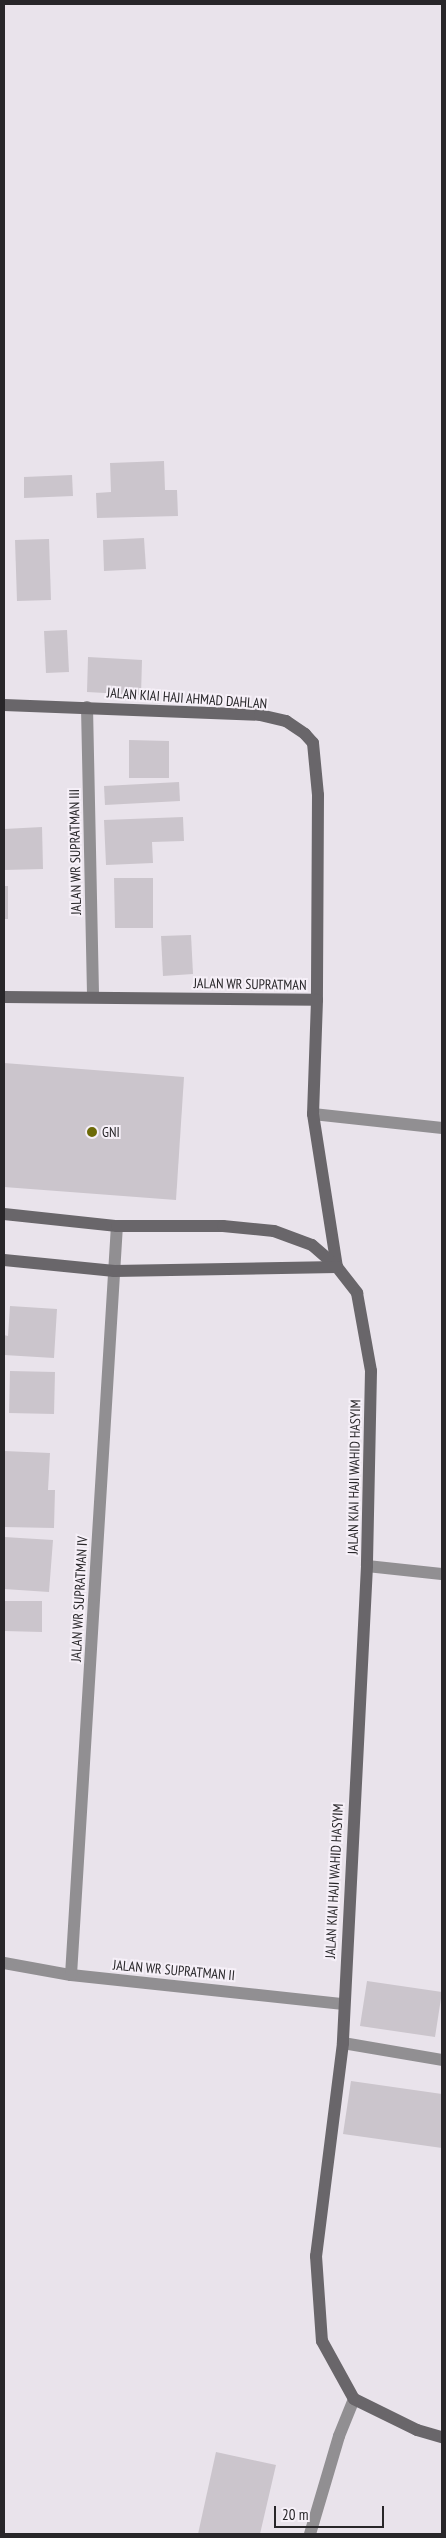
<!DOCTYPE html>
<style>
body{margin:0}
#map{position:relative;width:446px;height:2538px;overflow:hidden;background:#e9e3eb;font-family:"PT Sans Narrow",sans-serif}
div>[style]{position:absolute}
.building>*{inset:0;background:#cbc5cc}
.street>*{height:12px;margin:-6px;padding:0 6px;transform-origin:6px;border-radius:6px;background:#918f92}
.secondary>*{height:12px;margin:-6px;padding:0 6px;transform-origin:6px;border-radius:6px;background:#69666a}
.dots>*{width:14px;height:14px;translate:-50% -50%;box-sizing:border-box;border:2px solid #f6f0f8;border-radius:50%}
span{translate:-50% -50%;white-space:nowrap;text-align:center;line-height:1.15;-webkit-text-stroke:4px #f6f0f8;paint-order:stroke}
.street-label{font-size:14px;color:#282629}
.poi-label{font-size:14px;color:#282629}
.left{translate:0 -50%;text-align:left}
.frame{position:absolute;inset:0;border:5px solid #282629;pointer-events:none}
.scale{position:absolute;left:274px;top:2506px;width:110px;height:22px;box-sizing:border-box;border:2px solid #282629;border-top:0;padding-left:6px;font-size:15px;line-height:18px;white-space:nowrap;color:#282629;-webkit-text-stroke:4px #f6f0f8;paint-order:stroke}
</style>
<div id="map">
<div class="building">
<i style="clip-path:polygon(164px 461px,165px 490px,177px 490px,178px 516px,97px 518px,96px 493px,111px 492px,110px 463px)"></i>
<i style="clip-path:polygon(72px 475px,73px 496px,24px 498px,24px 477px)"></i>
<i style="clip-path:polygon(144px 538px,146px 569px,104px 571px,103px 540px)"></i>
<i style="clip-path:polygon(49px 539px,51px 600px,17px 601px,15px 540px)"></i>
<i style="clip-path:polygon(67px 630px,69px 672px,46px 673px,44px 631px)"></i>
<i style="clip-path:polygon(88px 657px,142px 660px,141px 695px,87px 692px)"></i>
<i style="clip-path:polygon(129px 740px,169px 741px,169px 778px,129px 778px)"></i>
<i style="clip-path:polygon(179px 782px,180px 801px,105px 805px,104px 786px)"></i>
<i style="clip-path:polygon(183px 817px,184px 841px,152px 842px,153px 863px,106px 865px,104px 820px)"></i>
<i style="clip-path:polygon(42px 827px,43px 869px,4px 870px,4px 829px)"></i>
<i style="clip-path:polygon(114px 878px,153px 878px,153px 928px,115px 928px)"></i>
<i style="clip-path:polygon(4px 886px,8px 886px,8px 919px,4px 919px)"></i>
<i style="clip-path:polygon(191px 935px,193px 974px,163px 976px,161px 936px)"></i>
<i style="clip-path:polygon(4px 1063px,184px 1077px,176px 1200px,4px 1187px)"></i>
<i style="clip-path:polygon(10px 1306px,57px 1309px,54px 1358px,4px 1355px,4px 1335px,8px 1336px)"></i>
<i style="clip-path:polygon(10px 1371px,55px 1372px,54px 1414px,9px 1413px)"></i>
<i style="clip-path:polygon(4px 1451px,50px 1453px,48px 1490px,55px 1490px,54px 1528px,4px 1527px)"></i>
<i style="clip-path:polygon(4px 1537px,53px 1540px,49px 1592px,4px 1589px)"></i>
<i style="clip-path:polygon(4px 1601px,42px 1601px,42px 1632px,4px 1631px)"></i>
<i style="clip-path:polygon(367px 1981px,442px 1992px,435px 2037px,360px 2026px)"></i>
<i style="clip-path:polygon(351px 2081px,442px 2094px,442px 2148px,343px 2134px)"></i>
<i style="clip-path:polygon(216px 2452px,276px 2465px,260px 2534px,198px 2534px)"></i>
</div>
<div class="street">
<i style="left:87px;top:707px;width:289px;rotate:88.8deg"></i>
<i style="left:313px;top:1114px;width:130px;rotate:6.2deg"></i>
<i style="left:367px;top:1566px;width:75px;rotate:6.1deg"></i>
<i style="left:4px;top:1963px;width:68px;rotate:10.2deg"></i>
<i style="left:71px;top:1975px;width:274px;rotate:6.1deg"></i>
<i style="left:71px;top:1975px;width:750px;rotate:-86.49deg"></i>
<i style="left:343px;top:2043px;width:100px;rotate:9.7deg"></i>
<i style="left:310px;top:2534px;width:102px;rotate:-73.5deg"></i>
<i style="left:339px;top:2436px;width:40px;rotate:-68deg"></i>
</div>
<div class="secondary">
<i style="left:4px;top:705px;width:256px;rotate:2.2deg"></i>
<i style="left:260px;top:715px;width:27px;rotate:13deg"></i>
<i style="left:286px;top:721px;width:23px;rotate:34deg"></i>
<i style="left:305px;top:734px;width:12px;rotate:48deg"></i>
<i style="left:313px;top:743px;width:52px;rotate:84.5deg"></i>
<i style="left:318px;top:795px;width:205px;rotate:90.3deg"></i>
<i style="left:4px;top:997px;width:313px;rotate:0.5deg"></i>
<i style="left:317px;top:1000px;width:114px;rotate:92deg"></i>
<i style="left:313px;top:1114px;width:155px;rotate:81.1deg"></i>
<i style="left:4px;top:1214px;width:114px;rotate:6.1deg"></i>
<i style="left:117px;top:1226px;width:106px"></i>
<i style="left:223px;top:1226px;width:51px;rotate:5.6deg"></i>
<i style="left:274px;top:1231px;width:40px;rotate:20.2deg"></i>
<i style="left:312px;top:1245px;width:33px;rotate:41deg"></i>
<i style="left:337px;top:1267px;width:33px;rotate:52deg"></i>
<i style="left:357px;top:1293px;width:79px;rotate:79.8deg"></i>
<i style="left:371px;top:1371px;width:195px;rotate:91.2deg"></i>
<i style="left:367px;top:1566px;width:478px;rotate:92.9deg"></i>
<i style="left:343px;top:2043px;width:215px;rotate:97.2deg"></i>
<i style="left:316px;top:2256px;width:85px;rotate:86deg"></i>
<i style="left:322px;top:2341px;width:66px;rotate:61.1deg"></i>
<i style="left:354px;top:2399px;width:70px;rotate:26.2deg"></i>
<i style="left:417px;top:2430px;width:26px;rotate:16deg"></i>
<i style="left:4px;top:1260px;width:111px;rotate:5.7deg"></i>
<i style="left:114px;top:1271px;width:223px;rotate:-1deg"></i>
</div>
<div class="dots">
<i style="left:92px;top:1132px;background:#6c6a07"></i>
</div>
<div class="street-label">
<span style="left:187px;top:698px;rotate:4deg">JALAN KIAI HAJI AHMAD DAHLAN</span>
<span style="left:75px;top:852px;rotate:-91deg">JALAN WR SUPRATMAN III</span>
<span style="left:250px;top:984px;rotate:1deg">JALAN WR SUPRATMAN</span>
<span style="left:354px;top:1477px;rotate:-89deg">JALAN KIAI HAJI WAHID HASYIM</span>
<span style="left:79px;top:1599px;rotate:-87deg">JALAN WR SUPRATMAN IV</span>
<span style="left:334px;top:1881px;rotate:-87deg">JALAN KIAI HAJI WAHID HASYIM</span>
<span style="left:174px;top:1970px;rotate:5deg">JALAN WR SUPRATMAN II</span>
</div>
<div class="poi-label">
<span class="left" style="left:102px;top:1132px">GNI</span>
</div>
<div class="frame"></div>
<div class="scale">20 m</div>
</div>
